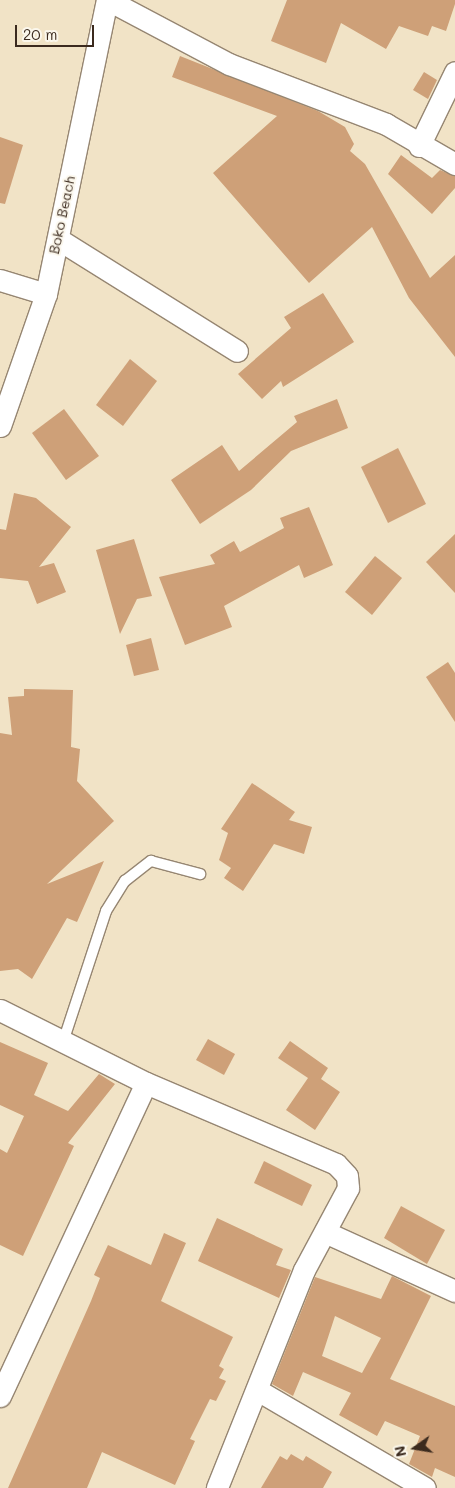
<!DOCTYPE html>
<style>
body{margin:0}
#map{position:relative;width:455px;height:1488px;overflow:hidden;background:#f1e3c6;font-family:Mali,sans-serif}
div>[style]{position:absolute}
.building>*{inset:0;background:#cea078}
.roads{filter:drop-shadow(1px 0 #968672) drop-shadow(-1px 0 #968672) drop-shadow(0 1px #968672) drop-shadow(0 -1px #968672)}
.service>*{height:10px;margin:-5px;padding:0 5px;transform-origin:5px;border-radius:5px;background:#fff}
.minor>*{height:21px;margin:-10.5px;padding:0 10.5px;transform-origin:10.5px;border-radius:10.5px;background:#fff}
span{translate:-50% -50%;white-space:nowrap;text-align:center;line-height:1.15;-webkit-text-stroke:4px #fbf7ec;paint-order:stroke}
.street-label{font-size:14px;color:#3b2a1e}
.north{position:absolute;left:390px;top:1423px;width:50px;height:50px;-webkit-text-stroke:4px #fbf7ec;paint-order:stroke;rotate:257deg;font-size:14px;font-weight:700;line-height:20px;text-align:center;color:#3b2a1e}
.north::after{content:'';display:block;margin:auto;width:18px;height:22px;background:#3b2a1e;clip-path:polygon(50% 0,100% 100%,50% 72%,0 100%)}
.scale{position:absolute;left:15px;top:25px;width:79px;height:22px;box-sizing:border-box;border:2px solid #3b2a1e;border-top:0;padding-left:6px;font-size:15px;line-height:18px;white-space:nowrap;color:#3b2a1e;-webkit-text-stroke:4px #fbf7ec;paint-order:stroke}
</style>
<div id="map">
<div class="building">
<i style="clip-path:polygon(287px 0,455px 0,455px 4px,446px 31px,432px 26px,428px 36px,399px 26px,386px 49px,341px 23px,326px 63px,271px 41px)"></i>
<i style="clip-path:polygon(180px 56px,318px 111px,345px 127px,354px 144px,350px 151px,365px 164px,430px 278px,455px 255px,455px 357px,409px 298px,372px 227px,309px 283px,213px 173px,277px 116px,172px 77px)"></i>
<i style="clip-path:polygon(424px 72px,437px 80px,428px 99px,413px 90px)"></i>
<i style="clip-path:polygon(0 137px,23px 145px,5px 204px,0 203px)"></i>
<i style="clip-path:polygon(401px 155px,432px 178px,440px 170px,455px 176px,455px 188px,432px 214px,388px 174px)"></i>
<i style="clip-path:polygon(323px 293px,354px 342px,283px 387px,281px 381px,262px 399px,238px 374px,291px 328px,284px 317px)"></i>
<i style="clip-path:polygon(130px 359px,157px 381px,123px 426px,96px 405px)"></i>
<i style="clip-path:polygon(337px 399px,348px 428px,291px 451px,251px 490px,200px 524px,171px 480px,222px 445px,239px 471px,297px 422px,294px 416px)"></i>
<i style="clip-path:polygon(64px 409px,99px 456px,66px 480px,32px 433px)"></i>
<i style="clip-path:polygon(398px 448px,426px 504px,388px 523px,361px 467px)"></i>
<i style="clip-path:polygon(14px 493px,36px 498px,71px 527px,39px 567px,54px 563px,66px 592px,37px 604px,28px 581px,0 578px,0 529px,6px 530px)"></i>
<i style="clip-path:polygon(309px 507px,333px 565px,304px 578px,299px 565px,224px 606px,232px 627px,185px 645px,159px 577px,215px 564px,210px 555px,234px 541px,240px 552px,284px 528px,280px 518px)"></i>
<i style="clip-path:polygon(455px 534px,455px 593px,426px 562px)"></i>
<i style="clip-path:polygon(134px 539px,152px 596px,137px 599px,120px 634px,96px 550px)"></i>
<i style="clip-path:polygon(375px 556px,402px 578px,372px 615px,345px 592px)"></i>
<i style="clip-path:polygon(151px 638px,159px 670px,134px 676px,126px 645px)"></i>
<i style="clip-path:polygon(448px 662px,455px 673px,455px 722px,426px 677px)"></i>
<i style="clip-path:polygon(24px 689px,73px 690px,71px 747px,80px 749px,77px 781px,114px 821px,47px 884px,104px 861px,77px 922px,67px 918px,32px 979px,18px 969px,0 971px,0 733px,12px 735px,8px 697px,24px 696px)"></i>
<i style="clip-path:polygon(252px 783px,295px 812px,289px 820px,312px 827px,304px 854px,274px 844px,243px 891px,224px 878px,231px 868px,219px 860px,228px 833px,221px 829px)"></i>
<i style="clip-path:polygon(208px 1039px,235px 1054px,224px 1075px,196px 1060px)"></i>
<i style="clip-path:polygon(290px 1041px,328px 1068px,321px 1079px,340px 1092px,315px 1130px,286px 1110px,308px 1078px,278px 1058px)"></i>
<i style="clip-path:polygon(0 1042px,48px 1063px,34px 1095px,68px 1111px,99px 1074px,115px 1084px,68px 1143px,74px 1146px,23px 1256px,0 1245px,0 1149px,7px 1153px,24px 1116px,0 1105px)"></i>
<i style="clip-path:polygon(264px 1161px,312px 1185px,302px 1206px,254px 1183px)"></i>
<i style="clip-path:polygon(401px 1206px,445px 1230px,427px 1264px,384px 1238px)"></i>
<i style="clip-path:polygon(217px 1218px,283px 1249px,276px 1265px,291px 1270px,279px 1298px,198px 1261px)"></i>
<i style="clip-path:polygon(164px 1233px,186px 1243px,161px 1301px,233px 1337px,219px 1366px,224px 1369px,219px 1378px,226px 1381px,216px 1401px,210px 1399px,190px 1439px,195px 1441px,175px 1485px,102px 1452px,87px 1488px,8px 1488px,91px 1301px,100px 1278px,94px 1275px,108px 1245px,151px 1265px)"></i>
<i style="clip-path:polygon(evenodd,392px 1276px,431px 1296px,390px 1379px,455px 1406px,455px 1477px,435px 1468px,432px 1477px,409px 1464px,420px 1436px,385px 1421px,377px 1436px,339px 1415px,351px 1393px,303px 1372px,293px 1396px,272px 1384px,315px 1277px,381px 1299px,392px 1276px,335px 1316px,381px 1338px,362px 1373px,322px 1356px,335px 1316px)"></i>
<i style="clip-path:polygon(291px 1454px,303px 1461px,306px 1456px,332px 1472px,323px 1488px,261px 1488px,280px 1456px,287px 1460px)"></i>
</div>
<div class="roads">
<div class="service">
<i style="left:63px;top:1042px;width:138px;rotate:-71.8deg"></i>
<i style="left:106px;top:911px;width:36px;rotate:-58deg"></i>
<i style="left:125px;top:881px;width:33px;rotate:-38deg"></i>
<i style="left:151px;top:861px;width:51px;rotate:14.9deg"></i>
</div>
<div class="minor">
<i style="left:108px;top:0;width:137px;rotate:27.9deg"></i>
<i style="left:229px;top:64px;width:168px;rotate:20.9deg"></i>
<i style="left:386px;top:124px;width:80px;rotate:30.1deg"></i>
<i style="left:419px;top:146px;width:82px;rotate:-64.1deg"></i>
<i style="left:58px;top:239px;width:211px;rotate:32deg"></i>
<i style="left:0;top:280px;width:48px;rotate:16.9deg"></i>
<i style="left:0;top:426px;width:140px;rotate:-70.8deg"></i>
<i style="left:46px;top:294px;width:300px;rotate:-78.3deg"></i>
<i style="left:0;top:1010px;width:163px;rotate:26.6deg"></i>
<i style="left:146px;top:1083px;width:207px;rotate:23.1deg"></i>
<i style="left:336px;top:1164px;width:16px;rotate:47deg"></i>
<i style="left:347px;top:1176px;width:12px;rotate:85deg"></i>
<i style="left:348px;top:1188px;width:93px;rotate:118.2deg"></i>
<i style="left:304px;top:1270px;width:235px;rotate:111.8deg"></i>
<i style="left:327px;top:1233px;width:141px;rotate:24.4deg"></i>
<i style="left:259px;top:1391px;width:192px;rotate:30.3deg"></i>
<i style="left:0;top:1396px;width:345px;rotate:-65deg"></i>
</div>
</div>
<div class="street-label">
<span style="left:62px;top:215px;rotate:-78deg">Boko Beach</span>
</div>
<div class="north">N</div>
<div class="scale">20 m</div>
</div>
